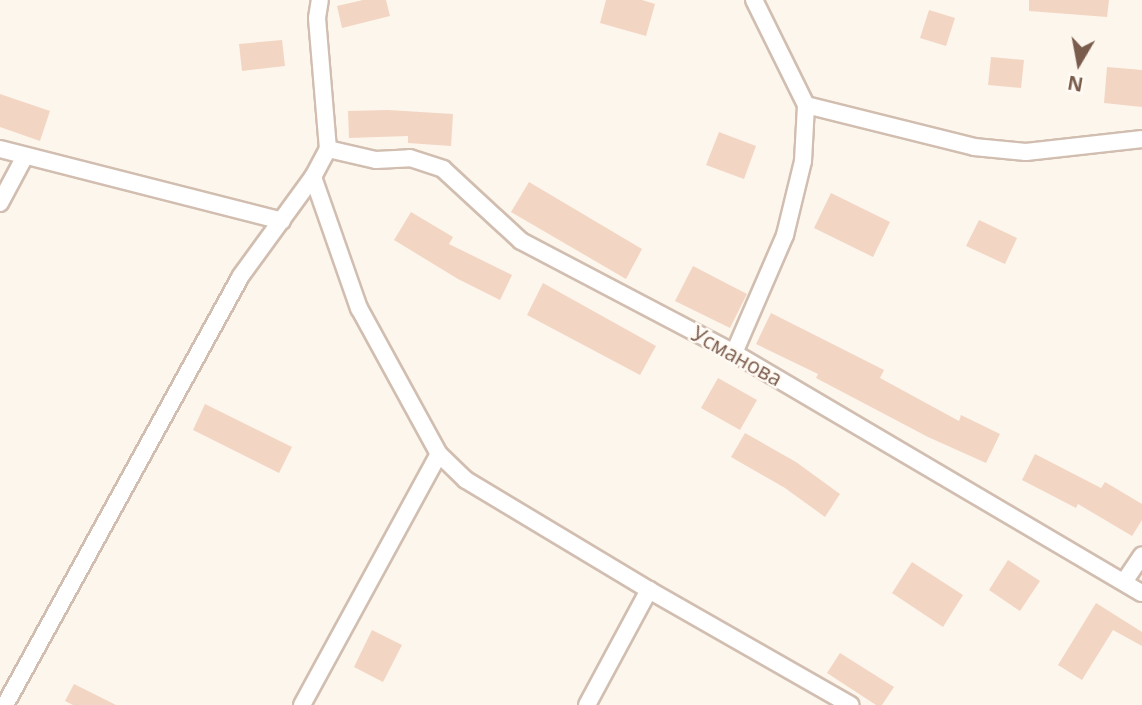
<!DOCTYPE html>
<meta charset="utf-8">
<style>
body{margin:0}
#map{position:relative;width:1142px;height:705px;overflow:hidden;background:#fdf6ec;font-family:"Open Sans",sans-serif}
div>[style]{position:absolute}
.building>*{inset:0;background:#f3d5c3}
.roads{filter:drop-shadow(2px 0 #d1beb0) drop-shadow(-2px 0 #d1beb0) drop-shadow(0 2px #d1beb0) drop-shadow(0 -2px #d1beb0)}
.street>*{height:16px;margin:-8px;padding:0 8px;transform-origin:8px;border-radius:8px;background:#fff}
span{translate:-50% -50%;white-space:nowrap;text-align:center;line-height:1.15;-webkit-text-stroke:5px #fffaf3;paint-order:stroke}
.street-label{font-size:21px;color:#7a5c4d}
.north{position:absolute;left:1044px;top:28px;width:70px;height:70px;-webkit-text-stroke:5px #fffaf3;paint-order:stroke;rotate:190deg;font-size:19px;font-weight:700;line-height:28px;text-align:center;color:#7a5c4d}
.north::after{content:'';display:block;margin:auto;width:24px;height:32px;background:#7a5c4d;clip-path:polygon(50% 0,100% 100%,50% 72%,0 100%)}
</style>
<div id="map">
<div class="building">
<i style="clip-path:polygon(363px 0,386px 0,390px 16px,342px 28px,337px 6px)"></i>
<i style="clip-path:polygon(606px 0,642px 0,655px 4px,646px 36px,600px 23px)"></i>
<i style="clip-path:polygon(1029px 0,1109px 0,1107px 17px,1029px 11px)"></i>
<i style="clip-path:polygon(929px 10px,955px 18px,946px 46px,920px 38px)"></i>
<i style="clip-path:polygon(282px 40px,285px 66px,242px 71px,239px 44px)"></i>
<i style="clip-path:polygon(991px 57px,1024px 60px,1021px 88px,988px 85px)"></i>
<i style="clip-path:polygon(1107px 67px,1142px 70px,1142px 107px,1104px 103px)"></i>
<i style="clip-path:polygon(0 94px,50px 111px,40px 141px,0 127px)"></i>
<i style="clip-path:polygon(388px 110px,453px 114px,451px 146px,408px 143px,408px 136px,349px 138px,348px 111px)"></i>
<i style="clip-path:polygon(719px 132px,756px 146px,744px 179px,706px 165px)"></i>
<i style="clip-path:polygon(529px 182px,642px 249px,626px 279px,511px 212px)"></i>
<i style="clip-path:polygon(831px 193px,890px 222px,873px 257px,814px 228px)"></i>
<i style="clip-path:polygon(411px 212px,453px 237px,449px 244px,512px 275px,500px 300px,458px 279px,394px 240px)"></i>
<i style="clip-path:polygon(979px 220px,1017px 238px,1005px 264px,966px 246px)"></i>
<i style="clip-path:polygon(693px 266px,747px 294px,730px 328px,675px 301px)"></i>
<i style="clip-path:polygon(543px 283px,656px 346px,640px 375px,527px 315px)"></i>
<i style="clip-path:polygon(771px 313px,884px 370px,880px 378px,959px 421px,961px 415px,1000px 434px,986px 463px,928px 437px,816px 378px,818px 374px,756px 344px)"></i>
<i style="clip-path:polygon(718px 378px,757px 400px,740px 430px,701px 408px)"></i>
<i style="clip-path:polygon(205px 404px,292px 447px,279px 473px,193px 430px)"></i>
<i style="clip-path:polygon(745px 433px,796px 462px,840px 494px,825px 517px,785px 488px,731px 457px)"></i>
<i style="clip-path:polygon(1035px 454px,1101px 488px,1105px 482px,1142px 504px,1142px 520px,1132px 536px,1078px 504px,1076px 508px,1022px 480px)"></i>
<i style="clip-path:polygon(1008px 560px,1040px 581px,1020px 611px,989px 590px)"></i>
<i style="clip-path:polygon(912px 562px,963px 595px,943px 627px,892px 593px)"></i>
<i style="clip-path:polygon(1096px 603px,1142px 632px,1142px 646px,1113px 630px,1082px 680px,1058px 665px)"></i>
<i style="clip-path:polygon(372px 630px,402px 645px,383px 682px,354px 667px)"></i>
<i style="clip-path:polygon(840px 653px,894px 687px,882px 705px,876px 705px,827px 673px)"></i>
<i style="clip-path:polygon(74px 684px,116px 705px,73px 705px,65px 701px)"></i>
</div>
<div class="roads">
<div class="street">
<i style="left:806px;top:105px;width:173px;rotate:14deg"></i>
<i style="left:974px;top:147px;width:52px;rotate:5.5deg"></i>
<i style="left:1026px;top:152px;width:117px;rotate:-6.4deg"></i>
<i style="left:0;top:149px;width:291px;rotate:14.3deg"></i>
<i style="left:328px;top:149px;width:49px;rotate:12.9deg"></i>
<i style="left:376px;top:160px;width:34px;rotate:-3deg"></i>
<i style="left:410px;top:158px;width:35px;rotate:18deg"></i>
<i style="left:443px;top:169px;width:106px;rotate:42.7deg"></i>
<i style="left:521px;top:241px;width:241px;rotate:27.7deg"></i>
<i style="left:734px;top:353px;width:473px;rotate:30.5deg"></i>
<i style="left:313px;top:177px;width:139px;rotate:70.7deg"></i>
<i style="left:359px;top:308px;width:166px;rotate:61.3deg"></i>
<i style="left:439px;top:454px;width:37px;rotate:44deg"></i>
<i style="left:466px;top:480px;width:214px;rotate:31deg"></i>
<i style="left:649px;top:590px;width:232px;rotate:29.7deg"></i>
<i style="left:0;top:203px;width:51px;rotate:-61.9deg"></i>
<i style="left:734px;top:353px;width:129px;rotate:-66.6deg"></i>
<i style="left:785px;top:235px;width:76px;rotate:-76.3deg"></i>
<i style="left:803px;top:161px;width:56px;rotate:-86.9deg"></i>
<i style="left:806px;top:105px;width:117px;rotate:-116.3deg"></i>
<i style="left:1124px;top:582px;width:32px;rotate:-56deg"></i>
<i style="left:5px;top:705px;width:488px;rotate:-61.2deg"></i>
<i style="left:240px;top:277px;width:124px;rotate:-53.9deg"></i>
<i style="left:313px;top:177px;width:32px;rotate:-62deg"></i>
<i style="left:328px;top:149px;width:131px;rotate:-94.8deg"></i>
<i style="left:317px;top:18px;width:18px;rotate:-81deg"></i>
<i style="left:302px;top:705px;width:286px;rotate:-61.4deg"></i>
<i style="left:587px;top:705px;width:131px;rotate:-61.7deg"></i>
</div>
</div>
<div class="street-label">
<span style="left:737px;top:356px;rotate:29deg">Усманова</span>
</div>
<div class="north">N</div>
</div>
